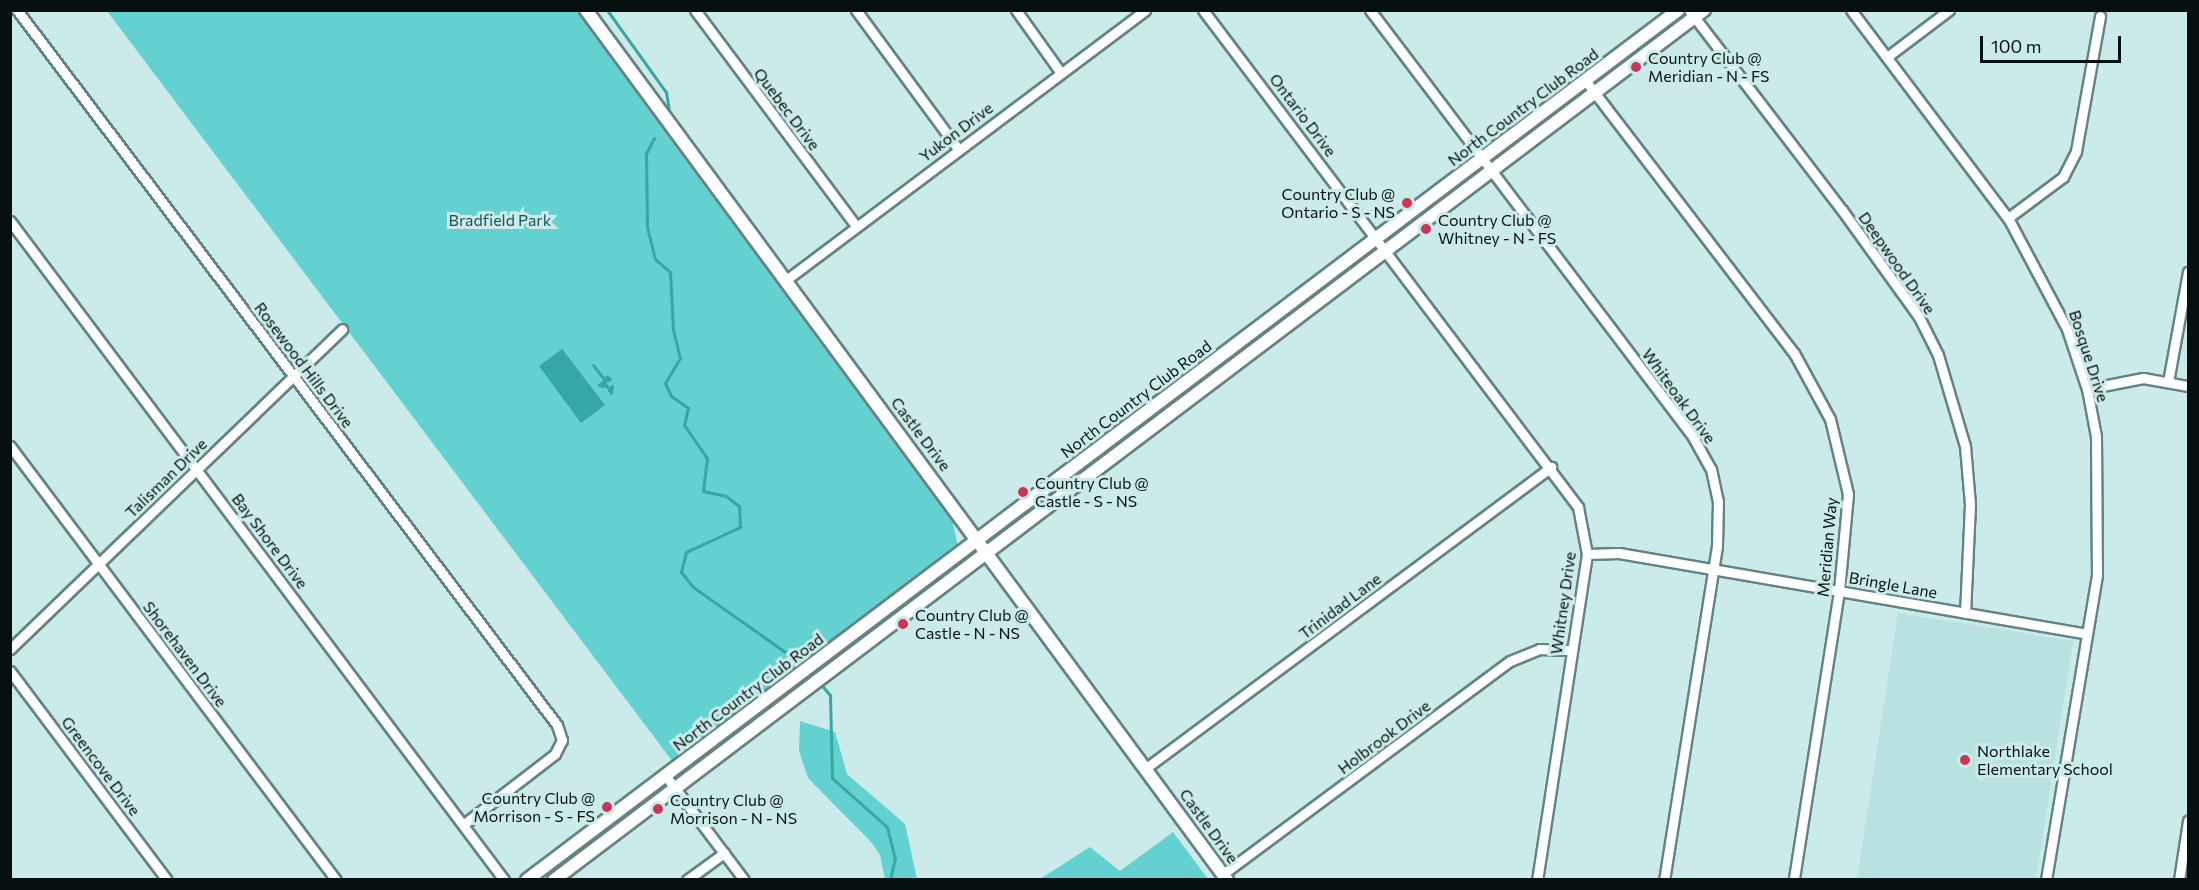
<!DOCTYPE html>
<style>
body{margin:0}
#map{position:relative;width:2199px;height:890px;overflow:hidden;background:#cbebea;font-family:Commissioner,sans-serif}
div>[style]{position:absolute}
.built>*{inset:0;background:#b8e2e0}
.green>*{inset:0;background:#63d1cf}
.water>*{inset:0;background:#37a7a5}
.stream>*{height:3px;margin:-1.5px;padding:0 1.5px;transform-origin:1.5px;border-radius:1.5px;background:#37a7a5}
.roads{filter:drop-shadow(2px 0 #658382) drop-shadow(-2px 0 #658382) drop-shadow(0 2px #658382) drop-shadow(0 -2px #658382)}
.street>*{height:9px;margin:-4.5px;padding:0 4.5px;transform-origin:4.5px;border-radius:4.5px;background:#fff}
.secondary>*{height:12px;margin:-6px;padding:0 6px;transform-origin:6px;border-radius:6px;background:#fff}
.dots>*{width:16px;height:16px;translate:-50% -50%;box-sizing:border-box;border:3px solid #cbebea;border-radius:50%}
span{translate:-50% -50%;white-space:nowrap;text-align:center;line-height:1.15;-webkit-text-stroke:6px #cbebea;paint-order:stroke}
.poi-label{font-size:16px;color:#061010}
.left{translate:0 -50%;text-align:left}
.right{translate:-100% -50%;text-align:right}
.street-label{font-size:16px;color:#061010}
.park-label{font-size:16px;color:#175555}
.frame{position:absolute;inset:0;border:12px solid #061010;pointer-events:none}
.scale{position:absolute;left:1980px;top:36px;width:141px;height:27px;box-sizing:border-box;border:3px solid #061010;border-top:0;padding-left:8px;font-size:18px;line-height:21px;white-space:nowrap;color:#061010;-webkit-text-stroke:4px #cbebea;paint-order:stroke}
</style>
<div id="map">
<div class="built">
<i style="clip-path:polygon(1898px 613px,2073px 641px,2036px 879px,1857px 879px)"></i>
</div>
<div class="green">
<i style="clip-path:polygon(107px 11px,579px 11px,903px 447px,952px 518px,958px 547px,673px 762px)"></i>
<i style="clip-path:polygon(800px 721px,835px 732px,847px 774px,905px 824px,917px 879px,885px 879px,880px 855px,871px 842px,808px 778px,799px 751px)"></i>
<i style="clip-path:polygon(1173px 832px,1208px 879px,1040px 879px,1090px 847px,1120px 871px)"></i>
</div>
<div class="water">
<i style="clip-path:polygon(562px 349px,605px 405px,581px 423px,539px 366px)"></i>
</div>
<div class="stream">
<i style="left:607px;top:10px;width:101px;rotate:54.3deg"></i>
<i style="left:666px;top:92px;width:18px;rotate:81deg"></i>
<i style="left:654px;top:138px;width:18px;rotate:117deg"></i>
<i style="left:646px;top:154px;width:73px;rotate:89.2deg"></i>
<i style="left:647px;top:227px;width:33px;rotate:76deg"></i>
<i style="left:655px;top:259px;width:20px;rotate:41deg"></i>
<i style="left:670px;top:272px;width:58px;rotate:87deg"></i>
<i style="left:673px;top:330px;width:29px;rotate:76deg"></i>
<i style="left:680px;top:358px;width:29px;rotate:121deg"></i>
<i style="left:665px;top:383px;width:14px;rotate:65deg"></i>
<i style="left:671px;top:396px;width:21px;rotate:35deg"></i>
<i style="left:688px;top:408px;width:17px;rotate:103deg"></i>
<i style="left:684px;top:425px;width:40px;rotate:55.1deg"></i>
<i style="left:707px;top:458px;width:33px;rotate:97deg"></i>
<i style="left:703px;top:491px;width:24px;rotate:12deg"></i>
<i style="left:726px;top:496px;width:16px;rotate:38deg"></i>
<i style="left:739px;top:506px;width:21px;rotate:87deg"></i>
<i style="left:740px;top:527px;width:60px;rotate:155.2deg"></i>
<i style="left:686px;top:552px;width:21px;rotate:104deg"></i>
<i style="left:681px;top:572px;width:19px;rotate:51deg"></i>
<i style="left:693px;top:587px;width:137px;rotate:35.2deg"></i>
<i style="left:593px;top:365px;width:18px;rotate:52deg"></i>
<i style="left:604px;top:379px;width:1px;rotate:45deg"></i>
<i style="left:605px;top:380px;width:1px;rotate:90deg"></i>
<i style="left:605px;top:381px;width:5px;rotate:-22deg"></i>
<i style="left:610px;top:379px;width:4px;rotate:-146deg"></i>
<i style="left:607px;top:377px;width:3px;rotate:135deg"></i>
<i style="left:605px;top:379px;width:2px;rotate:117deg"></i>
<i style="left:604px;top:381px;width:4px;rotate:90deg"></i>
<i style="left:604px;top:385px;width:1px;rotate:135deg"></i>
<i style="left:603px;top:386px;width:4px;rotate:-166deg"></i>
<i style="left:599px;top:385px;width:5px;rotate:-37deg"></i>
<i style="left:603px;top:382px;width:1px;rotate:45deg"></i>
<i style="left:604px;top:383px;width:1px;rotate:90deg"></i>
<i style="left:604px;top:384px;width:1px"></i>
<i style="left:605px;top:384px;width:6px;rotate:51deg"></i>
<i style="left:609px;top:389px;width:1px;rotate:90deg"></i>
<i style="left:609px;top:390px;width:5px;rotate:-53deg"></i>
<i style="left:612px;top:386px;width:7px;rotate:98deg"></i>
<i style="left:819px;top:682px;width:17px;rotate:50deg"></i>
<i style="left:830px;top:695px;width:83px;rotate:88.6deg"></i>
<i style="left:832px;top:778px;width:74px;rotate:41.7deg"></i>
<i style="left:887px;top:827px;width:32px;rotate:76deg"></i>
<i style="left:895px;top:858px;width:23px;rotate:103deg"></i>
</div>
<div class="roads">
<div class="street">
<i style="left:17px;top:10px;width:896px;rotate:52.94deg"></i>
<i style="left:557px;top:725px;width:16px;rotate:72deg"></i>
<i style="left:562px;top:740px;width:16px;rotate:117deg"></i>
<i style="left:555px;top:754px;width:115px;rotate:142.4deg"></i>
<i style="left:695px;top:10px;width:269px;rotate:53.3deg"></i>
<i style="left:856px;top:10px;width:172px;rotate:53.7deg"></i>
<i style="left:1016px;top:10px;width:77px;rotate:54.5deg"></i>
<i style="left:1203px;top:10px;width:623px;rotate:52.96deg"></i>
<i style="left:1578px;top:507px;width:48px;rotate:79.2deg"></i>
<i style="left:1587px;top:554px;width:330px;rotate:98.7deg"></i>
<i style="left:1370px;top:10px;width:535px;rotate:52.89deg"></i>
<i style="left:1693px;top:437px;width:37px;rotate:61deg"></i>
<i style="left:1711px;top:469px;width:33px;rotate:78deg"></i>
<i style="left:1718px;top:501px;width:45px;rotate:91.3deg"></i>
<i style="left:1717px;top:546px;width:338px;rotate:99deg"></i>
<i style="left:1689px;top:10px;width:252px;rotate:52.6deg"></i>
<i style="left:1842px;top:210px;width:132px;rotate:54.3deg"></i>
<i style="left:1919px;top:317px;width:42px;rotate:63.4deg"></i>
<i style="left:1938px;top:355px;width:95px;rotate:73.5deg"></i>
<i style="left:1965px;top:446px;width:58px;rotate:85.1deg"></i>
<i style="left:1970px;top:504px;width:109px;rotate:92.6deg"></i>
<i style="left:1851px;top:10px;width:261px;rotate:53deg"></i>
<i style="left:2008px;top:218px;width:126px;rotate:62deg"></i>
<i style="left:2067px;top:329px;width:63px;rotate:71.6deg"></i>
<i style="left:2087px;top:389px;width:48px;rotate:79.2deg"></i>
<i style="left:2096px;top:436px;width:139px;rotate:89.6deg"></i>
<i style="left:2097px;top:575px;width:309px;rotate:99.5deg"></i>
<i style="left:1887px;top:57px;width:78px;rotate:-37.2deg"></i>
<i style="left:1585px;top:80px;width:344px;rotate:52.6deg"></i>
<i style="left:1794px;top:353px;width:75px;rotate:61.4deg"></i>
<i style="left:1830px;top:419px;width:77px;rotate:76.5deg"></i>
<i style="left:1848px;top:494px;width:97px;rotate:95.3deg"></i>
<i style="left:1839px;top:591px;width:292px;rotate:98.9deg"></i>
<i style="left:2008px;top:218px;width:69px;rotate:-36.7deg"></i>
<i style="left:2063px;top:177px;width:29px;rotate:-63deg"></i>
<i style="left:2076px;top:151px;width:137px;rotate:-79.9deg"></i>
<i style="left:10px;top:221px;width:824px;rotate:53.14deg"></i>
<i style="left:786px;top:280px;width:449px;rotate:-36.9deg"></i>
<i style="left:2168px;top:382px;width:112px;rotate:-79.7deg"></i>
<i style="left:2087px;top:389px;width:57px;rotate:-11.1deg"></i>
<i style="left:2143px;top:378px;width:46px;rotate:10.1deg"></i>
<i style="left:10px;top:446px;width:543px;rotate:53.09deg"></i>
<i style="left:1587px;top:554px;width:32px;rotate:-2deg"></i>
<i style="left:1619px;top:553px;width:474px;rotate:9.8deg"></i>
<i style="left:10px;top:649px;width:461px;rotate:-43.9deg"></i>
<i style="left:10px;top:671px;width:261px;rotate:53.1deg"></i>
<i style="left:1146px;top:768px;width:505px;rotate:-36.62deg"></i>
<i style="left:665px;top:775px;width:131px;rotate:53deg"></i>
<i style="left:1223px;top:874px;width:357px;rotate:-36.6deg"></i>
<i style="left:1510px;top:661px;width:31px;rotate:-22deg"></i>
<i style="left:1539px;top:649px;width:33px;rotate:2deg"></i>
<i style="left:687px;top:880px;width:46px;rotate:-36.1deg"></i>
<i style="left:2179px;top:880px;width:60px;rotate:-81.3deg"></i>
</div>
<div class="secondary">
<i style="left:586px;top:10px;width:1081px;rotate:53.62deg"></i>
<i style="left:527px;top:880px;width:1443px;rotate:-37.08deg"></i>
<i style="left:554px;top:880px;width:1442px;rotate:-37.11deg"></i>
</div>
</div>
<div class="dots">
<i style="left:1636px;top:67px;background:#c83856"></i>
<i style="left:1407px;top:203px;background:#c83856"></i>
<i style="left:1426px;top:229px;background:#c83856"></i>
<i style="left:1023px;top:492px;background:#c83856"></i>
<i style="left:903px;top:624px;background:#c83856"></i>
<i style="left:1965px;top:760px;background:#c83856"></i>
<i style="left:607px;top:807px;background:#c83856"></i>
<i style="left:658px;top:809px;background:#c83856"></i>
</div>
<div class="poi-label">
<span class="left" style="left:1648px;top:67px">Country Club @<br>Meridian - N - FS</span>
<span class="right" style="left:1395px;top:203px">Country Club @<br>Ontario - S - NS</span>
<span class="left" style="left:1438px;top:229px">Country Club @<br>Whitney - N - FS</span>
<span class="left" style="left:1035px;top:492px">Country Club @<br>Castle - S - NS</span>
<span class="left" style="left:915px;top:624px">Country Club @<br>Castle - N - NS</span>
<span class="left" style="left:1977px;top:760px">Northlake<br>Elementary School</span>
<span class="right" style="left:595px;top:807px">Country Club @<br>Morrison - S - FS</span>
<span class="left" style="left:670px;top:809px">Country Club @<br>Morrison - N - NS</span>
</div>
<div class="street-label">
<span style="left:1523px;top:107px;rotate:-37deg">North Country Club Road</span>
<span style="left:787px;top:109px;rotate:53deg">Quebec Drive</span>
<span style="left:1303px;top:115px;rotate:53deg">Ontario Drive</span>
<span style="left:956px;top:132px;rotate:-37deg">Yukon Drive</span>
<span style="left:1897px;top:263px;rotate:55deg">Deepwood Drive</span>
<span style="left:2089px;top:356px;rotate:72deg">Bosque Drive</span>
<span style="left:304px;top:365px;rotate:53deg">Rosewood Hills Drive</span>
<span style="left:1679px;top:396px;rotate:54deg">Whiteoak Drive</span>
<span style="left:1136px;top:399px;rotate:-37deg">North Country Club Road</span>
<span style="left:921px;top:434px;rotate:53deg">Castle Drive</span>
<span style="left:166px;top:478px;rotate:-44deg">Talisman Drive</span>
<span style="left:270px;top:541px;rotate:53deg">Bay Shore Drive</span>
<span style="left:1827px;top:547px;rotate:-85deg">Meridian Way</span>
<span style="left:1893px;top:585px;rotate:10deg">Bringle Lane</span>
<span style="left:1563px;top:603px;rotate:-82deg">Whitney Drive</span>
<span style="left:1340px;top:606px;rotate:-37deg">Trinidad Lane</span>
<span style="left:185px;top:654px;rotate:53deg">Shorehaven Drive</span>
<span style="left:748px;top:692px;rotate:-37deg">North Country Club Road</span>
<span style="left:1384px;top:737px;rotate:-37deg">Holbrook Drive</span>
<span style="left:101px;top:766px;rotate:53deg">Greencove Drive</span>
<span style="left:1209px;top:826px;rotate:54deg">Castle Drive</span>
</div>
<div class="park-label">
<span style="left:500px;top:220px">Bradfield Park</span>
</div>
<div class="frame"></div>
<div class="scale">100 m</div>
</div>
